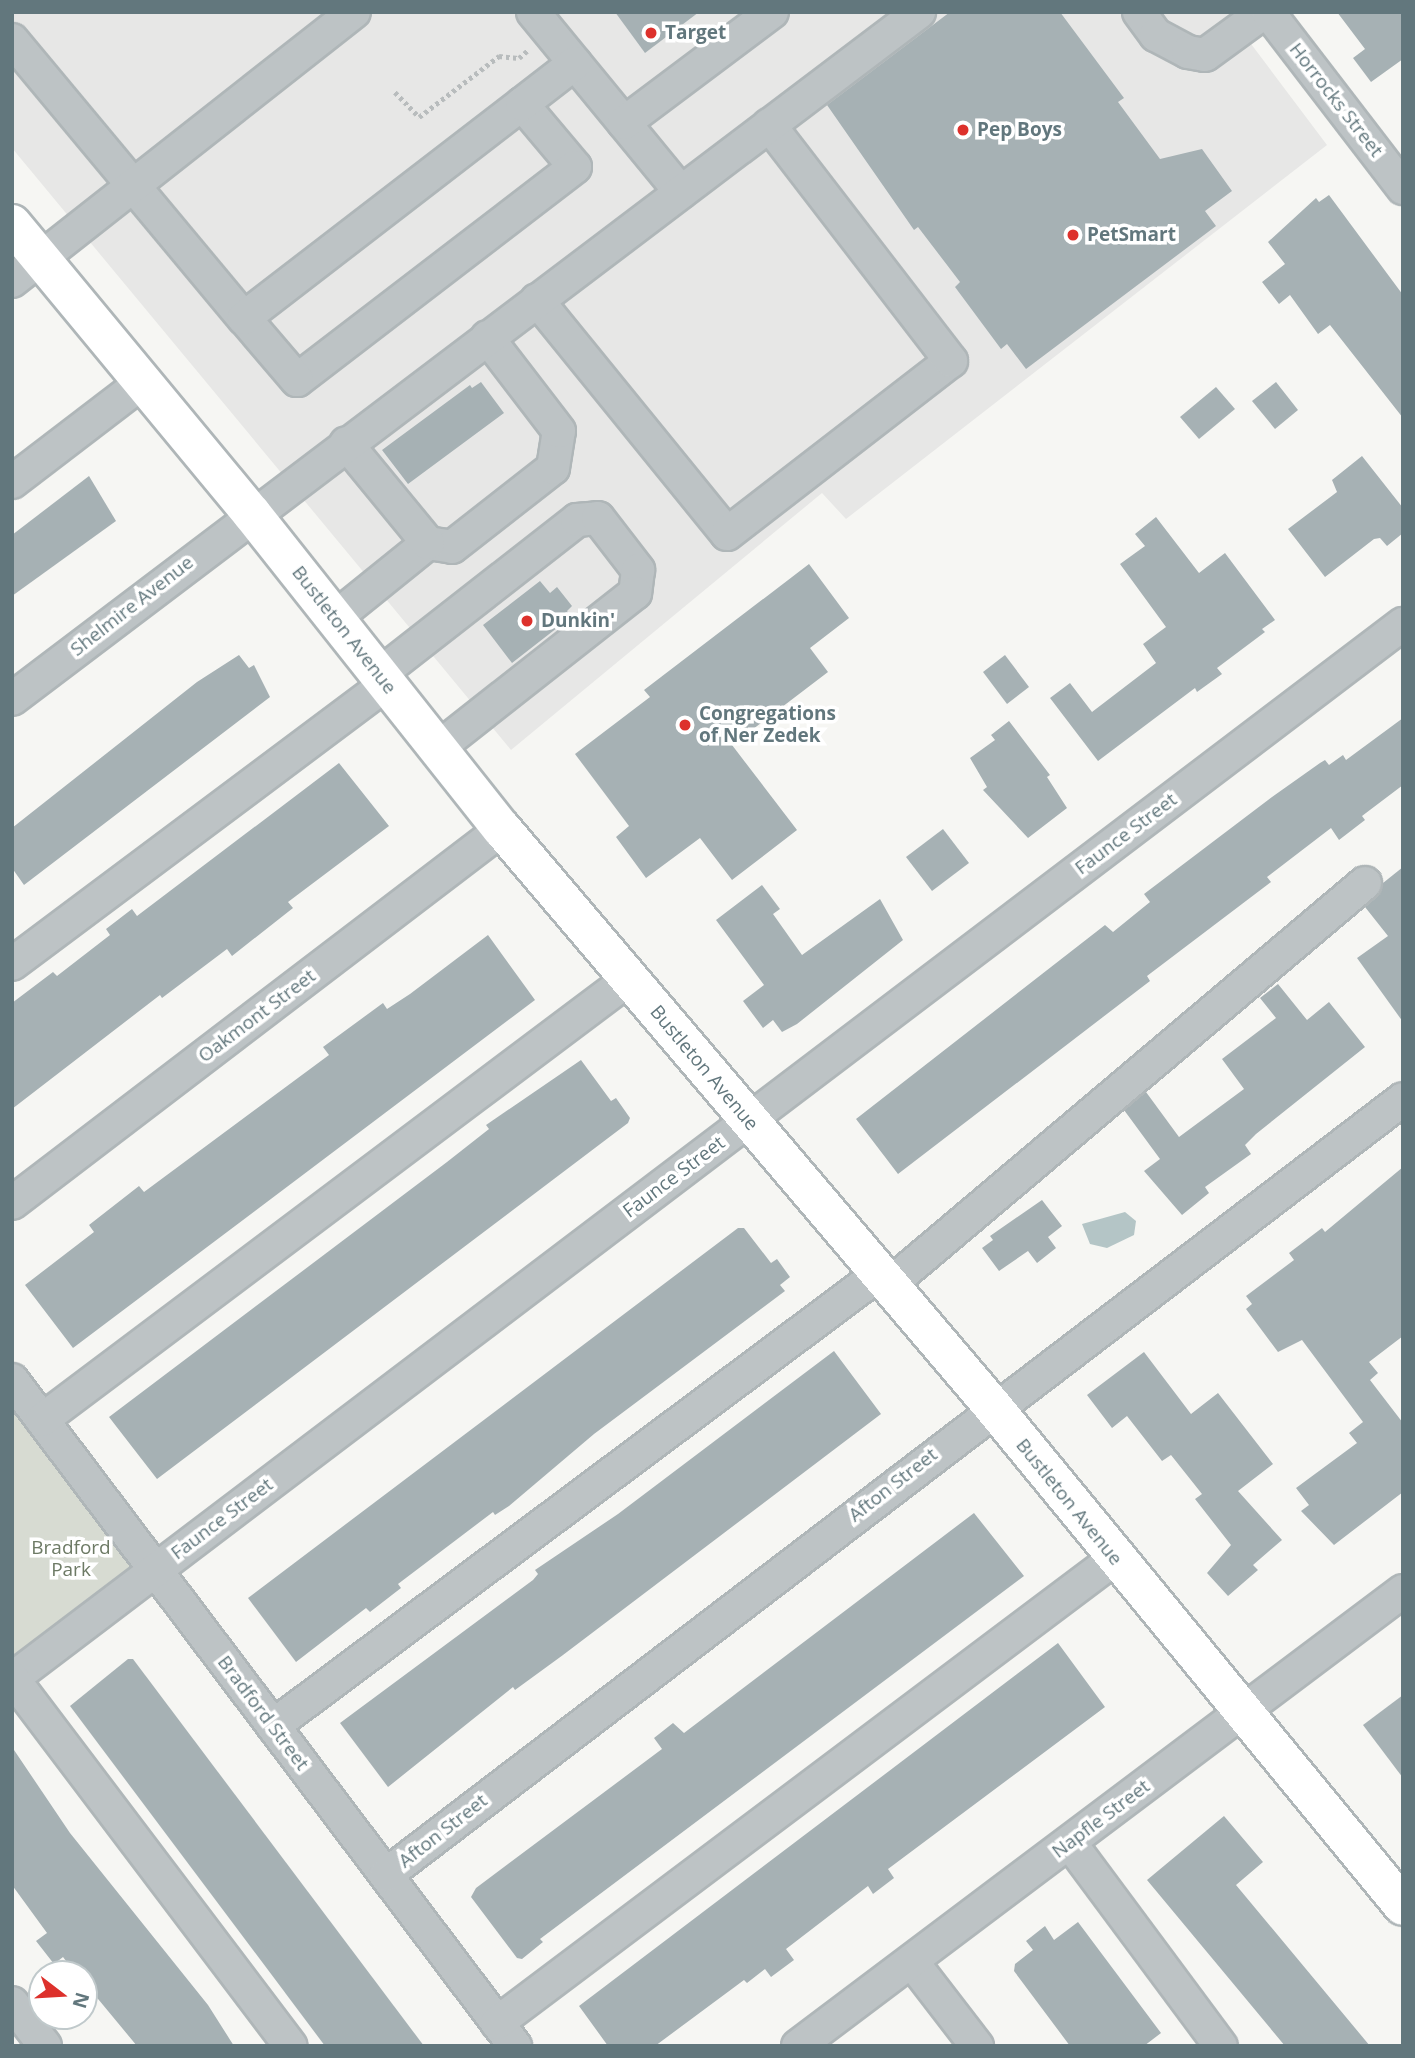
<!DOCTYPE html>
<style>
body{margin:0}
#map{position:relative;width:1415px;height:2058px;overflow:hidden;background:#f6f6f3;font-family:"Open Sans",sans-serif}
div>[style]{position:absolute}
.built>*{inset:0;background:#e7e7e6}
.green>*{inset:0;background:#d7dbd2}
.water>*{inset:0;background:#b4c5c6}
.building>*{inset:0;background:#a6b1b4}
.path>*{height:4.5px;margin-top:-2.25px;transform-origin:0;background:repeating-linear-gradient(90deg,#b8bcbd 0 3.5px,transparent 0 7px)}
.roads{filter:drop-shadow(2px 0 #afb6b8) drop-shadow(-2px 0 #afb6b8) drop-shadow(0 2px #afb6b8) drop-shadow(0 -2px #afb6b8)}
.minor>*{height:32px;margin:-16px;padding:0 16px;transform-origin:16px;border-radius:16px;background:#bdc3c5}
.major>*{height:38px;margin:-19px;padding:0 19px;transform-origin:19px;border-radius:19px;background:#fff}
.dots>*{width:19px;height:19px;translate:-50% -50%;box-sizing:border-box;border:4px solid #fff;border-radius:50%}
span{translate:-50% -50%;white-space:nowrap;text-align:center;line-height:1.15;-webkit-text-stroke:7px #fff;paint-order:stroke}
.poi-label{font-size:19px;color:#62777d;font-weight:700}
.left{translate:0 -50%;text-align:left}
.street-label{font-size:19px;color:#62777d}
.park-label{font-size:19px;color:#6d7a65}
.frame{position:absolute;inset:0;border:14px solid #62777d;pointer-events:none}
.north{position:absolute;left:28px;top:1960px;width:70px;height:70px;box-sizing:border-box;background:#fff;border:2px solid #c0c9cb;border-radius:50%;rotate:107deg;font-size:19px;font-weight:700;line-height:28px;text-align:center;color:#62777d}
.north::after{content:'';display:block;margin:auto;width:24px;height:32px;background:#dd312c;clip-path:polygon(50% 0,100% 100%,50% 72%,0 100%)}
</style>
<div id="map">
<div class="built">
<i style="clip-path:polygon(12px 12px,1227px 12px,1327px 145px,846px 519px,822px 493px,511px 750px,12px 148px)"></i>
</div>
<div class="green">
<i style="clip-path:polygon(12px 1380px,155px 1569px,12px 1679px)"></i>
</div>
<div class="water">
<i style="clip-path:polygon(1125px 1212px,1136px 1221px,1134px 1235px,1107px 1248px,1090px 1244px,1082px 1224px)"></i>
</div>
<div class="building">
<i style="clip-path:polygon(615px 12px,699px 12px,645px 53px)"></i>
<i style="clip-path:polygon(950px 12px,1060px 12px,1124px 98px,1118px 102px,1160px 159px,1202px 149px,1232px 191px,1205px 211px,1216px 226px,1026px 369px,1007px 344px,1001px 349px,955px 287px,960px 282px,918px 227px,914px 230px,827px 105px)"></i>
<i style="clip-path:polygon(1337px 12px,1403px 12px,1403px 59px,1371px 82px,1353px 58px,1365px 49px)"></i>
<i style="clip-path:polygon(1329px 195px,1403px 295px,1403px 418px,1330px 325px,1318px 334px,1290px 295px,1279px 304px,1262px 282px,1285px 264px,1268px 242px,1316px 198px,1319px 202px)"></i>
<i style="clip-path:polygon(481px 382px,504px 413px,408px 484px,382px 450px,470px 385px,472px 388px)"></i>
<i style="clip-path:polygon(1276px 382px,1298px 410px,1275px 429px,1252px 401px)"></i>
<i style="clip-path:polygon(1216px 387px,1235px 409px,1199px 439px,1180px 417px)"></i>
<i style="clip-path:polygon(1362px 456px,1403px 508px,1403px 533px,1387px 546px,1380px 538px,1374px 539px,1325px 577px,1288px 529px,1337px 492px,1332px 480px)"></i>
<i style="clip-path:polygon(89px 476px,116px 521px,12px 596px,12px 535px)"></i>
<i style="clip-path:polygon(1156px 517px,1199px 573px,1225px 553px,1275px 620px,1262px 629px,1265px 632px,1217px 668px,1222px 674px,1197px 692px,1195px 688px,1098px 761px,1050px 698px,1070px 683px,1092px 712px,1156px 663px,1143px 644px,1166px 627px,1120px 564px,1145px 546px,1135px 534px)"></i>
<i style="clip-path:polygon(809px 564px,849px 618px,810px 648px,828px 672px,732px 745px,797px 830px,732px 880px,700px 838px,646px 878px,616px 837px,629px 826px,575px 754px,650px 697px,644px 690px)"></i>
<i style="clip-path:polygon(540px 581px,550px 593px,557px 587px,572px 606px,567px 611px,571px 617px,512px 663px,483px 625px)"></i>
<i style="clip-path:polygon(239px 655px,249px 668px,254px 665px,270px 697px,24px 885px,12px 868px,12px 828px,197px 682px)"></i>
<i style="clip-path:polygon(1005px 655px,1029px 687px,1007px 704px,983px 672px)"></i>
<i style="clip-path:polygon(1403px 718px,1403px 785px,1362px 816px,1365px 820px,1339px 840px,1331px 828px,1267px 877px,1271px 882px,1147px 976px,1150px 981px,898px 1174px,856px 1119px,1105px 925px,1113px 932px,1150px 902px,1144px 894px,1272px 797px,1320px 763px,1325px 760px,1329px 765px,1343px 755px,1346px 760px)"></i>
<i style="clip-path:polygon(1009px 721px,1050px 775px,1047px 777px,1067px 808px,1028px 838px,983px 790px,987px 787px,970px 758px,995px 740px,991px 735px)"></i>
<i style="clip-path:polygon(339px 763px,389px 826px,288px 902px,293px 908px,232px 956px,227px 949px,162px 998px,160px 995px,12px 1109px,12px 1003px,53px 972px,57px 976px,110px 935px,106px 929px,132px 909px,137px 916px)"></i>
<i style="clip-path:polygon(943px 829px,969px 863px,932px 891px,906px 857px)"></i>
<i style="clip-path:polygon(1403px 867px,1403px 1022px,1357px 958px,1388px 936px,1365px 907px,1377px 897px,1383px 883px)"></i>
<i style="clip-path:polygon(762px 885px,780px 909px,773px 914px,802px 955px,880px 899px,903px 940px,797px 1024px,782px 1032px,773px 1020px,763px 1028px,743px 1001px,764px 985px,716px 920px)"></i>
<i style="clip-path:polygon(488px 935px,535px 1000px,73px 1348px,25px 1285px,94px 1232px,89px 1225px,139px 1186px,144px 1192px,329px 1055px,323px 1047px,383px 1003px,387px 1009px,410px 994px)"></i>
<i style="clip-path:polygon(1278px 984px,1307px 1020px,1329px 1002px,1365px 1047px,1256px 1134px,1245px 1145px,1251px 1154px,1205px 1187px,1209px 1193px,1182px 1215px,1144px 1171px,1160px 1159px,1124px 1110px,1146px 1092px,1179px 1137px,1244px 1089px,1222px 1059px,1276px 1018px,1260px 998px)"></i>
<i style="clip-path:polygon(581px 1060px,611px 1101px,616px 1098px,630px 1118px,628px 1123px,157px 1479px,109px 1417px,447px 1162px,489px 1129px,486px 1125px)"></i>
<i style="clip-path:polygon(1403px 1167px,1403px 1336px,1369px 1362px,1378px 1373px,1370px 1380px,1403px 1423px,1403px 1492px,1334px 1545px,1301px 1511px,1309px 1505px,1296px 1488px,1357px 1443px,1349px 1433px,1363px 1422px,1302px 1340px,1278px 1352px,1246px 1309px,1252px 1304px,1246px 1296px,1294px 1260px,1289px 1253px,1322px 1228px,1325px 1232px)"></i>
<i style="clip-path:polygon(1042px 1200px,1062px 1226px,1048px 1237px,1056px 1248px,1037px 1263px,1028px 1251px,999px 1271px,982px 1248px,993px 1240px,990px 1236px)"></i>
<i style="clip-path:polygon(738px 1228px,744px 1228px,771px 1263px,777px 1259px,790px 1277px,780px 1285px,785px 1291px,594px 1434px,509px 1506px,495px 1515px,493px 1512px,398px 1584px,401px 1588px,370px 1612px,366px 1608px,296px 1662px,248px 1598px)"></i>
<i style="clip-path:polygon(834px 1351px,881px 1414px,563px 1655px,515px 1690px,513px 1687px,388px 1787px,340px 1723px,533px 1580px,538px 1574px,535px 1570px,618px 1514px)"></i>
<i style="clip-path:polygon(1144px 1352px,1191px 1414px,1218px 1393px,1273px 1464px,1238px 1491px,1282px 1540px,1253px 1565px,1258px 1570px,1228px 1596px,1207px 1573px,1231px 1545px,1195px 1499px,1202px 1494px,1171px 1455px,1162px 1461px,1127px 1416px,1112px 1428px,1087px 1395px)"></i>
<i style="clip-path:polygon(974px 1513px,1024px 1576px,540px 1939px,543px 1942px,522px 1959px,517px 1958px,471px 1897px,476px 1888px,662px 1749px,654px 1738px,673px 1723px,684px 1733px)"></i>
<i style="clip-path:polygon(1058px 1643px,1105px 1707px,888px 1869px,894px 1878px,873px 1894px,868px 1886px,786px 1949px,794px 1960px,771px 1977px,765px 1969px,747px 1983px,744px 1980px,655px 2046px,608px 2046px,579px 2006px)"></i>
<i style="clip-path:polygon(128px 1659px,133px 1659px,424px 2046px,325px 2046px,70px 1706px)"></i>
<i style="clip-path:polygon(1403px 1695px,1403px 1778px,1363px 1725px)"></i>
<i style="clip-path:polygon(12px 1747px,70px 1833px,208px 2005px,234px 2046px,137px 2046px,84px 1982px,84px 1974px,76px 1974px,63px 1957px,54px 1964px,36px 1941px,47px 1933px,12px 1885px)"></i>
<i style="clip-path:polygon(1224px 1816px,1263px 1862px,1236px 1885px,1370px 2046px,1285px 2046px,1147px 1880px)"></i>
<i style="clip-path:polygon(1078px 1922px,1161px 2033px,1144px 2046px,1070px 2046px,1014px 1971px,1015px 1964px,1033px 1950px,1026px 1941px,1045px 1926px,1054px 1940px)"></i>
</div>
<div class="path">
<i style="left:395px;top:92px;width:35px;rotate:46deg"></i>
<i style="left:419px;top:117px;width:101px;rotate:-37.3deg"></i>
<i style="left:499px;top:56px;width:20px;rotate:6deg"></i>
<i style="left:519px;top:58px;width:11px;rotate:-41deg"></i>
</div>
<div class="roads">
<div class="minor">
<i style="left:533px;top:12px;width:233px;rotate:50.6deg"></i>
<i style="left:1139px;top:12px;width:29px;rotate:54deg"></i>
<i style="left:1156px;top:35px;width:36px;rotate:28deg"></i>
<i style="left:1188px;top:52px;width:17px;rotate:10deg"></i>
<i style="left:1205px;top:55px;width:73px;rotate:-36.1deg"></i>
<i style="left:1268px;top:12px;width:222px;rotate:52.5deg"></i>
<i style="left:12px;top:40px;width:362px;rotate:50.2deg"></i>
<i style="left:522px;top:104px;width:82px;rotate:49.9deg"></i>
<i style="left:575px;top:167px;width:350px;rotate:142.5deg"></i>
<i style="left:297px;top:380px;width:82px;rotate:-130.5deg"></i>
<i style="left:244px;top:318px;width:351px;rotate:-37.6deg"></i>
<i style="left:522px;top:104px;width:67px;rotate:-37.7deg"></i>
<i style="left:624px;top:123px;width:185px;rotate:-36.9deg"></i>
<i style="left:12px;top:281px;width:435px;rotate:-38.2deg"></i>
<i style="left:537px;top:300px;width:301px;rotate:50.9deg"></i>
<i style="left:727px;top:534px;width:283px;rotate:-37.7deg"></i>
<i style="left:951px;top:361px;width:298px;rotate:-127.6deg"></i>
<i style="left:12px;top:482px;width:165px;rotate:-37.4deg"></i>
<i style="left:428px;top:543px;width:24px;rotate:9deg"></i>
<i style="left:452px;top:547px;width:128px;rotate:-38deg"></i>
<i style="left:553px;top:468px;width:37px;rotate:-81deg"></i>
<i style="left:559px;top:431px;width:118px;rotate:-127.5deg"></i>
<i style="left:335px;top:618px;width:119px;rotate:-38.9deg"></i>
<i style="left:428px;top:543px;width:129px;rotate:-129.4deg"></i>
<i style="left:380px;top:674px;width:250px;rotate:-38deg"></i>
<i style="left:577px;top:520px;width:21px;rotate:-5deg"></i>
<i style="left:598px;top:518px;width:66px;rotate:52.4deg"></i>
<i style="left:638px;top:570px;width:23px;rotate:97deg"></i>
<i style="left:635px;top:593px;width:251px;rotate:141.8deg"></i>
<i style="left:12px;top:699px;width:1138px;rotate:-37.14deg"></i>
<i style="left:12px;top:964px;width:469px;rotate:-36.8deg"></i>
<i style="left:12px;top:1203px;width:616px;rotate:-37.35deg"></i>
<i style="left:889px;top:1285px;width:623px;rotate:-40.18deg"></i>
<i style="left:12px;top:1380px;width:835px;rotate:52.94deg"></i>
<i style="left:42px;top:1420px;width:734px;rotate:-36.92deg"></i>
<i style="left:12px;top:1679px;width:1746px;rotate:-37.18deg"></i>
<i style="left:13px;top:1679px;width:460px;rotate:52.9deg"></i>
<i style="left:273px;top:1726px;width:756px;rotate:-36.72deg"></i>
<i style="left:1070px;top:1843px;width:253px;rotate:53.4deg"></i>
<i style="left:386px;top:1875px;width:1279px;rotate:-37.34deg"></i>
<i style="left:913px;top:1963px;width:105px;rotate:52.4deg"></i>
<i style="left:12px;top:2003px;width:54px;rotate:52.5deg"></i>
<i style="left:497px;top:2023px;width:772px;rotate:-36.94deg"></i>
<i style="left:798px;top:2046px;width:757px;rotate:-36.95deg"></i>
</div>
<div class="major">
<i style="left:12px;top:224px;width:376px;rotate:50.4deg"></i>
<i style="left:252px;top:514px;width:402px;rotate:51.6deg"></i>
<i style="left:502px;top:829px;width:760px;rotate:49.64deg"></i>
<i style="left:994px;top:1408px;width:644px;rotate:50.6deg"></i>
</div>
</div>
<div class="dots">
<i style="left:651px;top:33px;background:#dd312c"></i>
<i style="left:963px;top:130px;background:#dd312c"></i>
<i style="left:1073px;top:235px;background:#dd312c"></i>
<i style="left:527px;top:621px;background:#dd312c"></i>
<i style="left:685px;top:725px;background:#dd312c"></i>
</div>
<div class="poi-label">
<span class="left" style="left:665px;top:33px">Target</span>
<span class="left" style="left:977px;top:130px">Pep Boys</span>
<span class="left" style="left:1087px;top:235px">PetSmart</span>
<span class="left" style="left:541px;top:621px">Dunkin'</span>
<span class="left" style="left:699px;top:725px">Congregations<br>of Ner Zedek</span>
</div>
<div class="street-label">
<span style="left:1336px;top:100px;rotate:52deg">Horrocks Street</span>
<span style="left:132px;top:606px;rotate:-38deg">Shelmire Avenue</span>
<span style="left:344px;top:630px;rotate:52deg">Bustleton Avenue</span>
<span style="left:1126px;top:834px;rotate:-37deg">Faunce Street</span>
<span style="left:257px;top:1016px;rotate:-37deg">Oakmont Street</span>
<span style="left:704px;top:1068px;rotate:50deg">Bustleton Avenue</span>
<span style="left:674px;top:1177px;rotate:-37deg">Faunce Street</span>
<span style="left:893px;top:1485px;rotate:-38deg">Afton Street</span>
<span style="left:1069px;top:1502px;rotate:51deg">Bustleton Avenue</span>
<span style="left:222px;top:1519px;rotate:-37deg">Faunce Street</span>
<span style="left:263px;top:1713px;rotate:53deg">Bradford Street</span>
<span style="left:1101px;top:1819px;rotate:-37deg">Napfle Street</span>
<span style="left:443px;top:1831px;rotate:-38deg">Afton Street</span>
</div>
<div class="park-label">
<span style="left:71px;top:1559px">Bradford<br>Park</span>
</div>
<div class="frame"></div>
<div class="north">N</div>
</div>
